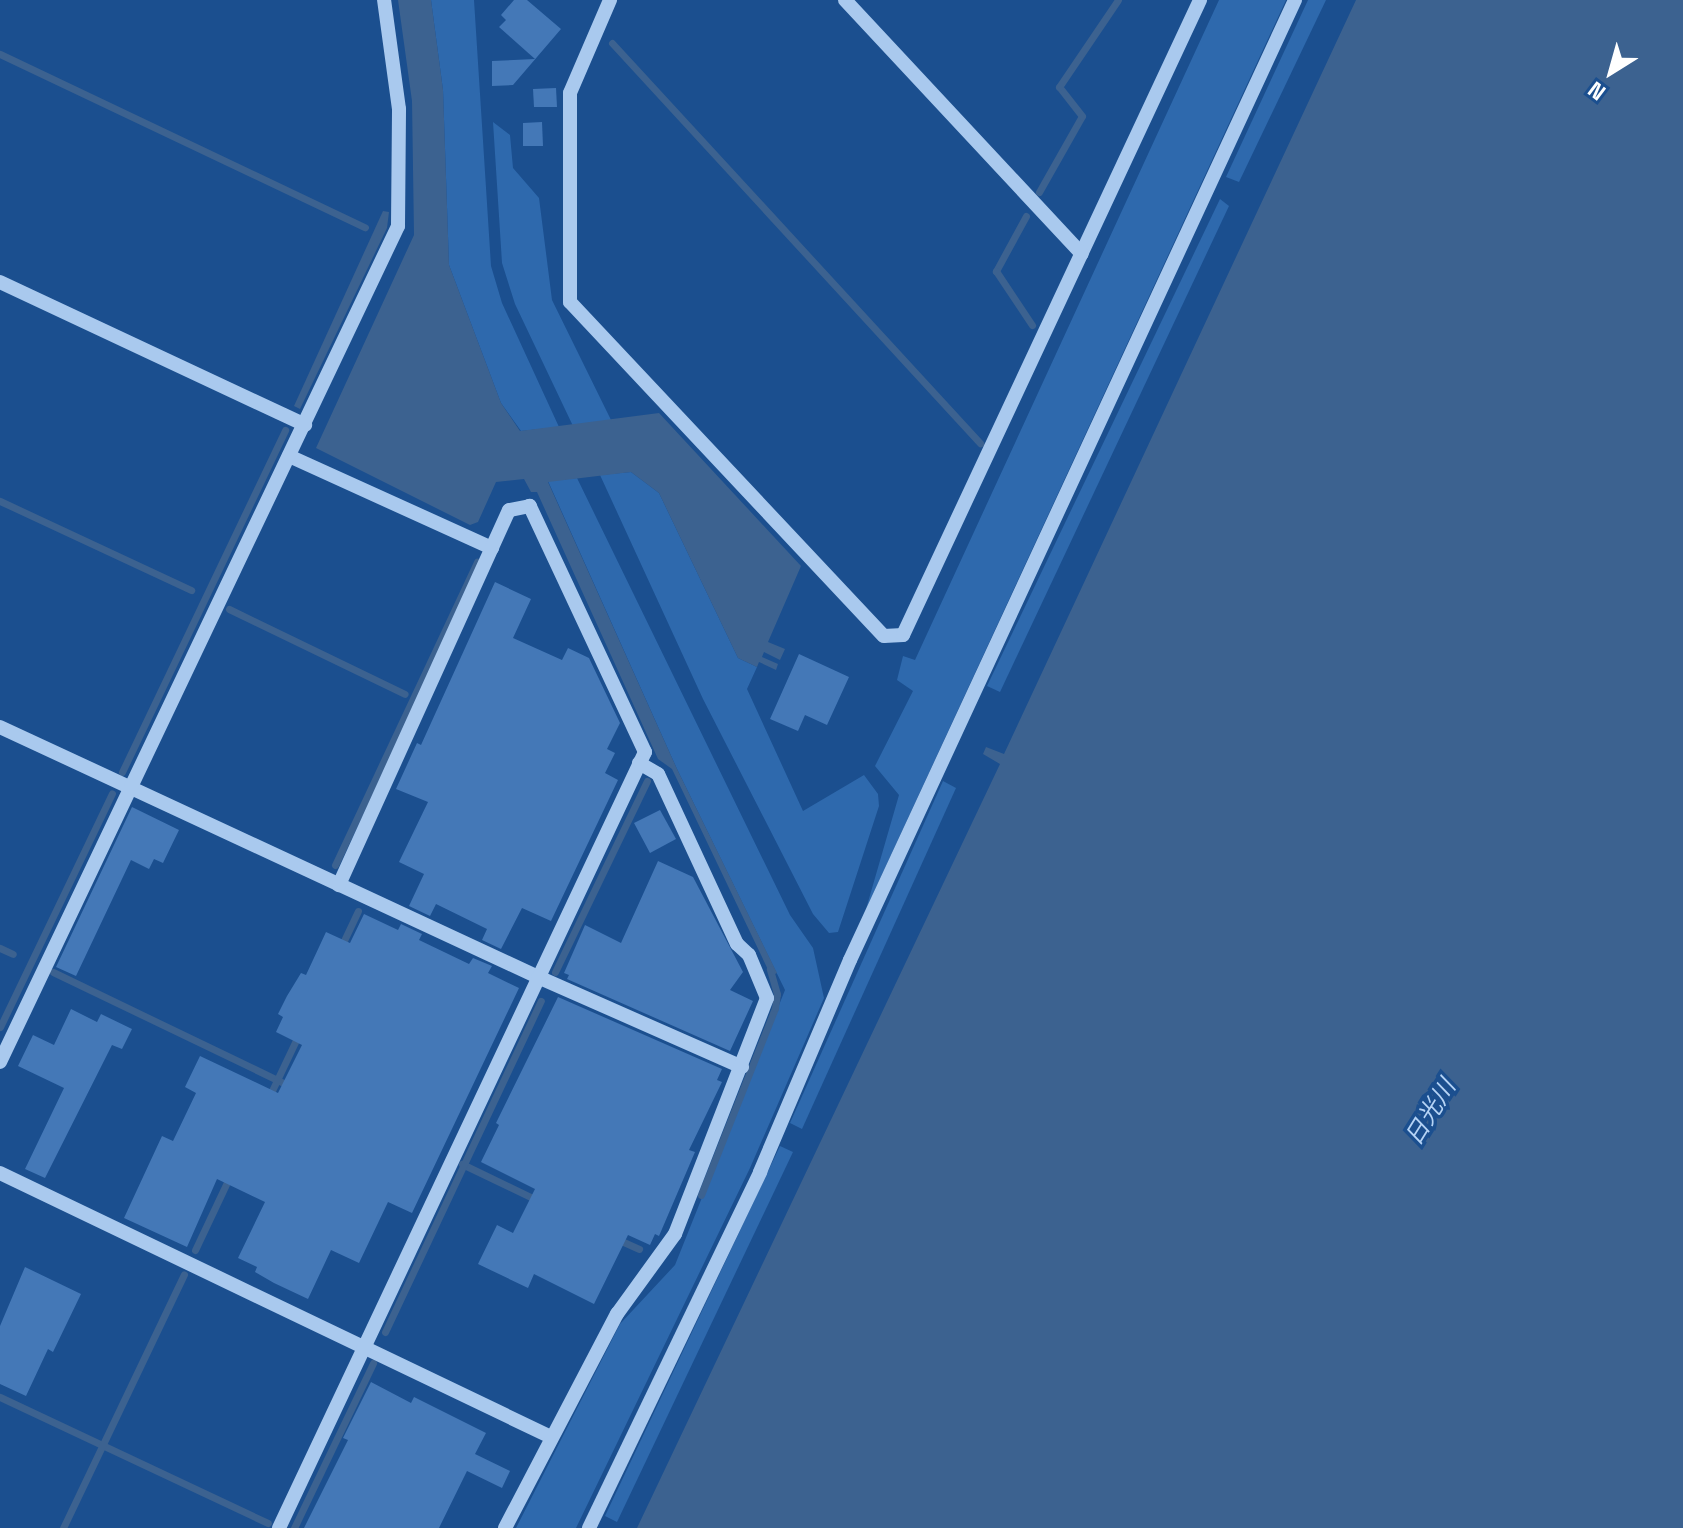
<!DOCTYPE html>
<meta charset="utf-8">
<style>
body{margin:0}
#map{position:relative;width:1683px;height:1528px;overflow:hidden;background:#1b4f8f;font-family:"Space Grotesk","Noto Sans JP",sans-serif}
div>[style]{position:absolute}
.green>*{inset:0;background:#2e69ad}
.water>*{inset:0;background:#3c6290}
.stream>*{height:7px;margin:-3.5px;padding:0 3.5px;transform-origin:3.5px;border-radius:3.5px;background:#3c6290}
.building>*{inset:0;background:#4478b7}
.minor>*{height:14px;margin:-7px;padding:0 7px;transform-origin:7px;border-radius:7px;background:#a9c9ee}
span{translate:-50% -50%;white-space:nowrap;text-align:center;line-height:1.15;-webkit-text-stroke:7px #1b4f8f;paint-order:stroke}
.water-label{font-size:24px;color:#b5d3f5;font-style:italic}
.north{position:absolute;left:1571px;top:32px;width:80px;height:80px;-webkit-text-stroke:6px #1b4f8f;paint-order:stroke;rotate:217deg;font-size:22px;font-weight:700;line-height:32px;text-align:center;color:#fff}
.north::after{content:'';display:block;margin:auto;width:28px;height:36px;background:#fff;clip-path:polygon(50% 0,100% 100%,50% 72%,0 100%)}
</style>
<div id="map">
<div class="green">
<i style="clip-path:polygon(431px 0,474px 0,491px 266px,502px 303px,559px 427px,521px 431px,501px 403px,449px 265px,443px 90px)"></i>
<i style="clip-path:polygon(1219px 0,1286px 0,866px 909px,899px 795px,875px 766px,913px 691px,897px 680px,903px 656px,915px 660px)"></i>
<i style="clip-path:polygon(1308px 0,1326px 0,1239px 182px,1226px 177px)"></i>
<i style="clip-path:polygon(493px 122px,510px 135px,513px 168px,539px 198px,552px 300px,612px 422px,573px 426px,515px 304px,502px 263px)"></i>
<i style="clip-path:polygon(1220px 199px,1229px 206px,1000px 692px,987px 686px)"></i>
<i style="clip-path:polygon(631px 472px,659px 493px,738px 658px,757px 667px,747px 689px,803px 811px,864px 775px,878px 794px,879px 806px,838px 932px,829px 933px,813px 914px,703px 699px,600px 475px)"></i>
<i style="clip-path:polygon(577px 478px,790px 915px,813px 948px,824px 998px,750px 1168px,576px 1528px,516px 1528px,620px 1324px,675px 1265px,785px 990px,677px 769px,548px 481px)"></i>
<i style="clip-path:polygon(943px 781px,956px 788px,802px 1129px,790px 1123px)"></i>
<i style="clip-path:polygon(780px 1146px,793px 1152px,617px 1522px,605px 1516px)"></i>
</div>
<div class="water">
<i style="clip-path:polygon(398px 0,431px 0,443px 90px,449px 265px,501px 403px,520px 431px,659px 413px,801px 566px,768px 642px,785px 649px,780px 660px,764px 652px,762px 657px,778px 664px,776px 670px,759px 662px,757px 667px,738px 658px,659px 493px,631px 472px,548px 482px,677px 769px,777px 973px,771px 976px,672px 769px,658px 759px,537px 492px,531px 492px,524px 479px,496px 482px,478px 522px,470px 525px,316px 448px,414px 235px,412px 101px)"></i>
<i style="clip-path:polygon(1356px 0,1683px 0,1683px 1528px,637px 1528px,1000px 764px,983px 754px,986px 747px,1004px 754px)"></i>
<i style="clip-path:polygon(383px 211px,389px 212px,387px 228px,300px 409px,294px 406px)"></i>
</div>
<div class="stream">
<i style="left:612px;top:43px;width:544px;rotate:47.39deg"></i>
<i style="left:0;top:54px;width:404px;rotate:25.4deg"></i>
<i style="left:1039px;top:192px;width:87px;rotate:-60.5deg"></i>
<i style="left:1082px;top:116px;width:37px;rotate:-128deg"></i>
<i style="left:1059px;top:87px;width:105px;rotate:-55.9deg"></i>
<i style="left:1026px;top:216px;width:63px;rotate:118.6deg"></i>
<i style="left:996px;top:271px;width:65px;rotate:56.3deg"></i>
<i style="left:0;top:501px;width:211px;rotate:25deg"></i>
<i style="left:229px;top:609px;width:195px;rotate:25.8deg"></i>
<i style="left:122px;top:772px;width:379px;rotate:-64.5deg"></i>
<i style="left:335px;top:865px;width:335px;rotate:-64.9deg"></i>
<i style="left:0;top:948px;width:14px;rotate:25deg"></i>
<i style="left:340px;top:949px;width:42px;rotate:-64.7deg"></i>
<i style="left:53px;top:972px;width:263px;rotate:25.7deg"></i>
<i style="left:555px;top:972px;width:212px;rotate:-64.3deg"></i>
<i style="left:0;top:1027px;width:259px;rotate:-64.4deg"></i>
<i style="left:269px;top:1097px;width:68px;rotate:-64.6deg"></i>
<i style="left:462px;top:1164px;width:85px;rotate:25.7deg"></i>
<i style="left:701px;top:1195px;width:201px;rotate:-68.4deg"></i>
<i style="left:775px;top:1008px;width:14px;rotate:-82deg"></i>
<i style="left:777px;top:994px;width:26px;rotate:-106deg"></i>
<i style="left:619px;top:1240px;width:22px;rotate:24deg"></i>
<i style="left:195px;top:1250px;width:82px;rotate:-64.7deg"></i>
<i style="left:385px;top:1332px;width:366px;rotate:-64.8deg"></i>
<i style="left:0;top:1397px;width:296px;rotate:25.2deg"></i>
<i style="left:63px;top:1528px;width:281px;rotate:-64.5deg"></i>
<i style="left:294px;top:1528px;width:183px;rotate:-64.4deg"></i>
</div>
<div class="building">
<i style="clip-path:polygon(514px 0,527px 0,561px 29px,513px 85px,492px 86px,492px 61px,535px 59px,499px 27px,506px 20px,501px 15px)"></i>
<i style="clip-path:polygon(556px 88px,557px 107px,534px 107px,533px 89px)"></i>
<i style="clip-path:polygon(542px 122px,543px 146px,523px 146px,523px 123px)"></i>
<i style="clip-path:polygon(495px 582px,531px 599px,513px 638px,562px 660px,568px 648px,589px 658px,620px 723px,607px 749px,615px 753px,605px 773px,618px 780px,551px 921px,522px 908px,501px 949px,482px 940px,487px 929px,436px 904px,430px 916px,409px 906px,424px 874px,399px 862px,428px 802px,396px 789px,417px 743px,421px 745px)"></i>
<i style="clip-path:polygon(799px 654px,849px 677px,827px 725px,805px 715px,798px 731px,770px 719px)"></i>
<i style="clip-path:polygon(132px 807px,179px 830px,163px 863px,154px 859px,149px 869px,131px 860px,76px 976px,56px 967px)"></i>
<i style="clip-path:polygon(660px 810px,676px 839px,650px 853px,634px 823px)"></i>
<i style="clip-path:polygon(658px 861px,693px 877px,743px 972px,730px 990px,753px 1001px,730px 1051px,567px 979px,569px 975px,564px 973px,585px 925px,621px 943px)"></i>
<i style="clip-path:polygon(364px 914px,398px 930px,401px 924px,422px 934px,419px 940px,469px 964px,473px 958px,492px 966px,488px 973px,519px 988px,412px 1213px,388px 1202px,359px 1263px,331px 1250px,308px 1299px,274px 1283px,255px 1272px,257px 1267px,238px 1258px,265px 1202px,217px 1179px,187px 1247px,124px 1218px,162px 1136px,173px 1141px,196px 1093px,185px 1087px,200px 1056px,278px 1093px,302px 1045px,276px 1032px,283px 1017px,278px 1014px,287px 996px,301px 973px,306px 975px,326px 932px,350px 943px)"></i>
<i style="clip-path:polygon(558px 997px,722px 1069px,717px 1080px,722px 1082px,689px 1150px,695px 1152px,659px 1236px,655px 1234px,650px 1245px,628px 1235px,594px 1304px,534px 1274px,528px 1288px,478px 1264px,497px 1225px,513px 1233px,535px 1189px,481px 1162px,499px 1125px,496px 1123px)"></i>
<i style="clip-path:polygon(71px 1009px,97px 1022px,101px 1014px,132px 1029px,122px 1049px,112px 1045px,45px 1178px,25px 1169px,64px 1088px,18px 1066px,33px 1035px,54px 1045px)"></i>
<i style="clip-path:polygon(25px 1267px,81px 1294px,53px 1352px,48px 1349px,26px 1396px,0 1384px,0 1326px)"></i>
<i style="clip-path:polygon(371px 1382px,411px 1403px,414px 1397px,486px 1433px,475px 1454px,510px 1471px,502px 1488px,467px 1471px,439px 1528px,304px 1528px,348px 1440px,343px 1438px)"></i>
</div>
<div class="minor">
<i style="left:610px;top:0;width:101px;rotate:113.3deg"></i>
<i style="left:570px;top:93px;width:209px;rotate:90deg"></i>
<i style="left:570px;top:302px;width:458px;rotate:46.8deg"></i>
<i style="left:884px;top:636px;width:19px;rotate:-3deg"></i>
<i style="left:903px;top:635px;width:701px;rotate:-64.93deg"></i>
<i style="left:845px;top:0;width:347px;rotate:47deg"></i>
<i style="left:0;top:282px;width:337px;rotate:25.1deg"></i>
<i style="left:289px;top:456px;width:223px;rotate:24.4deg"></i>
<i style="left:0;top:727px;width:593px;rotate:24.92deg"></i>
<i style="left:538px;top:977px;width:223px;rotate:23.8deg"></i>
<i style="left:0;top:1062px;width:926px;rotate:-64.54deg"></i>
<i style="left:398px;top:226px;width:117px;rotate:-89.5deg"></i>
<i style="left:399px;top:109px;width:110px;rotate:-97.8deg"></i>
<i style="left:0;top:1173px;width:611px;rotate:25.6deg"></i>
<i style="left:279px;top:1528px;width:858px;rotate:-64.75deg"></i>
<i style="left:645px;top:752px;width:272px;rotate:-115.1deg"></i>
<i style="left:530px;top:506px;width:21px;rotate:169deg"></i>
<i style="left:509px;top:510px;width:412px;rotate:114.4deg"></i>
<i style="left:505px;top:1528px;width:242px;rotate:-62.4deg"></i>
<i style="left:617px;top:1314px;width:99px;rotate:-54.1deg"></i>
<i style="left:675px;top:1234px;width:253px;rotate:-68.7deg"></i>
<i style="left:767px;top:998px;width:47px;rotate:-112.7deg"></i>
<i style="left:749px;top:955px;width:16px;rotate:-137deg"></i>
<i style="left:737px;top:944px;width:187px;rotate:-114.9deg"></i>
<i style="left:658px;top:774px;width:22px;rotate:-150deg"></i>
<i style="left:589px;top:1528px;width:395px;rotate:-64.3deg"></i>
<i style="left:760px;top:1172px;width:230px;rotate:-67deg"></i>
<i style="left:850px;top:960px;width:1058px;rotate:-65.13deg"></i>
</div>
<div class="water-label">
<span style="left:1430px;top:1112px;rotate:-58deg">日光川</span>
</div>
<div class="north">N</div>
</div>
